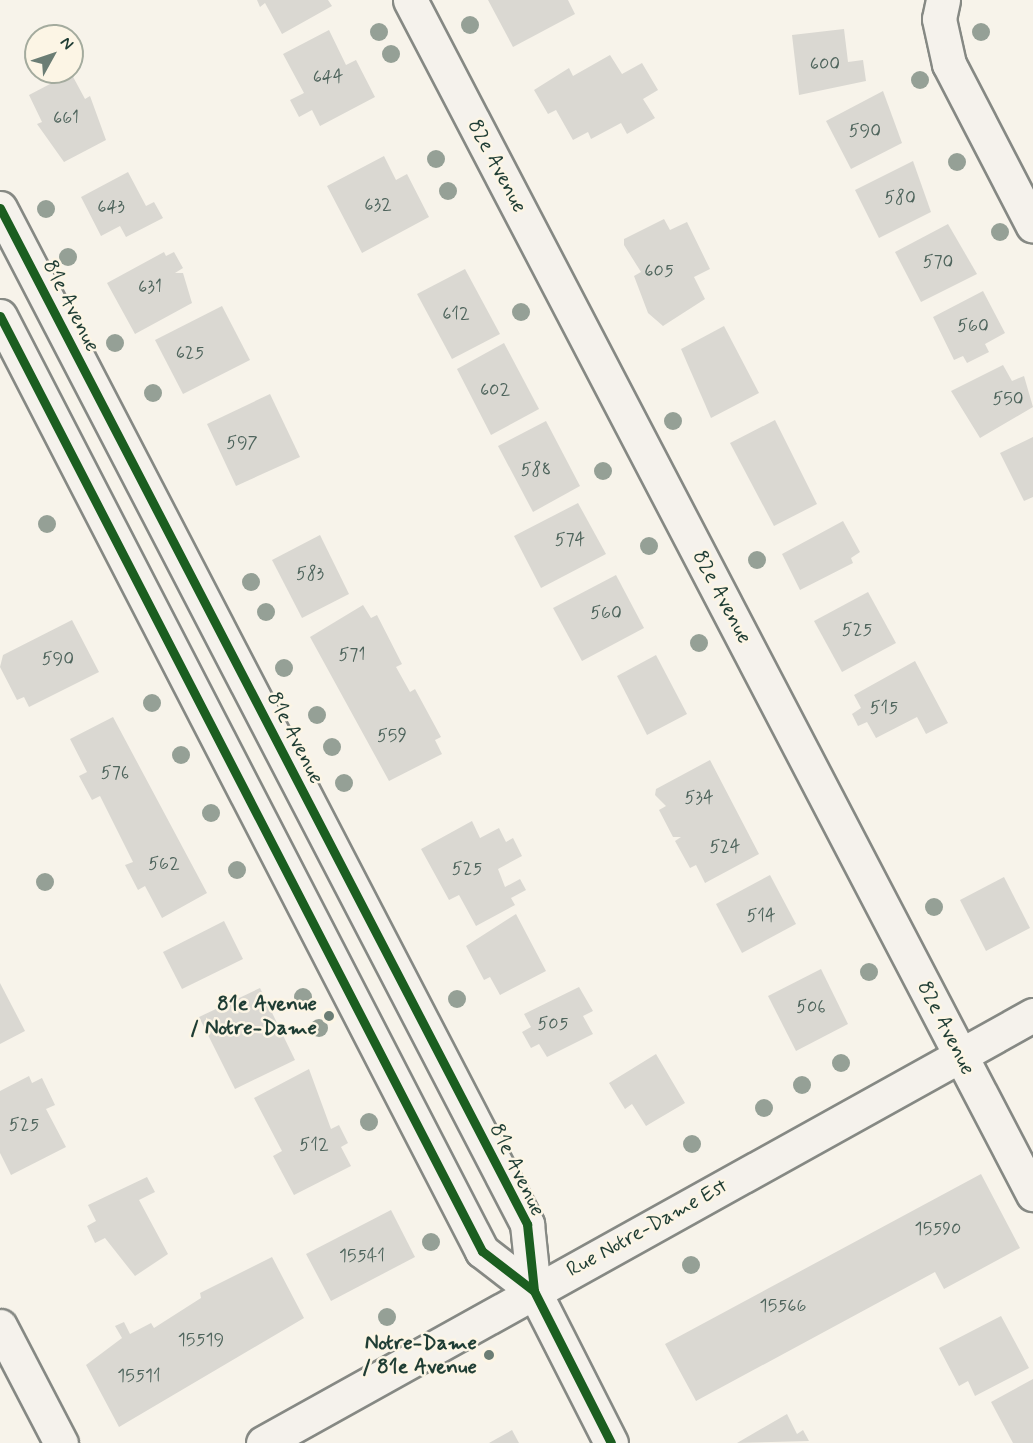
<!DOCTYPE html>
<style>
body{margin:0}
#map{position:relative;width:1033px;height:1443px;overflow:hidden;background:#f7f3ea;font-family:Mynerve,sans-serif}
div>[style]{position:absolute}
.building>*{inset:0;background:#dad8d2}
.roads{filter:drop-shadow(2px 0 #868984) drop-shadow(-2px 0 #868984) drop-shadow(0 2px #868984) drop-shadow(0 -2px #868984)}
.street>*{height:33px;margin:-16.5px;padding:0 16.5px;transform-origin:16.5px;border-radius:16.5px;background:#f5f2ec}
.secondary>*{height:33px;margin:-16.5px;padding:0 16.5px;transform-origin:16.5px;border-radius:16.5px;background:#f5f2ec}
.cycleway>*{height:9px;margin:-4.5px;padding:0 4.5px;transform-origin:4.5px;border-radius:4.5px;background:#1b5e20}
.trees>*{width:18px;height:18px;margin:-9px;border-radius:50%;background:#95a096}
.dots>*{width:16px;height:16px;translate:-50% -50%;box-sizing:border-box;border:3px solid #fcf5e5;border-radius:50%}
span{translate:-50% -50%;white-space:nowrap;text-align:center;line-height:1.15;-webkit-text-stroke:5px #fcf5e5;paint-order:stroke}
.number-label{font-size:18px;color:#4e645c}
.number-label span{-webkit-text-stroke-width:0}
.street-label{font-size:21px;color:#1f3d34}
.poi-label{font-size:21px;color:#1f3d34;font-weight:700}
.right{translate:-100% -50%;text-align:right}
.north{position:absolute;left:24px;top:24px;width:60px;height:60px;box-sizing:border-box;background:#fcf5e5;border:2px solid #a4ab9e;border-radius:50%;rotate:50deg;font-size:16px;font-weight:700;line-height:24px;text-align:center;color:#1f3d34}
.north::after{content:'';display:block;margin:auto;width:21px;height:27px;background:#6b7d74;clip-path:polygon(50% 0,100% 100%,50% 72%,0 100%)}
</style>
<div id="map">
<div class="building">
<i style="clip-path:polygon(257px 0,328px 0,332px 6px,282px 34px,265px 3px,260px 7px)"></i>
<i style="clip-path:polygon(488px 0,568px 0,575px 14px,513px 47px)"></i>
<i style="clip-path:polygon(844px 29px,848px 62px,863px 60px,866px 81px,799px 95px,792px 35px)"></i>
<i style="clip-path:polygon(329px 30px,346px 65px,356px 60px,375px 97px,320px 126px,312px 110px,299px 117px,290px 100px,304px 93px,283px 54px)"></i>
<i style="clip-path:polygon(610px 55px,622px 74px,642px 63px,658px 90px,643px 99px,655px 118px,627px 134px,621px 123px,591px 139px,588px 132px,573px 140px,556px 110px,548px 114px,534px 90px,569px 68px,573px 76px)"></i>
<i style="clip-path:polygon(71px 73px,85px 99px,90px 96px,106px 140px,64px 162px,37px 124px,42px 122px,29px 95px)"></i>
<i style="clip-path:polygon(883px 91px,902px 143px,851px 169px,826px 121px)"></i>
<i style="clip-path:polygon(384px 156px,396px 180px,407px 174px,429px 217px,362px 253px,327px 186px)"></i>
<i style="clip-path:polygon(913px 161px,931px 212px,879px 238px,855px 190px)"></i>
<i style="clip-path:polygon(128px 172px,146px 206px,154px 202px,163px 218px,126px 237px,120px 226px,101px 236px,81px 197px)"></i>
<i style="clip-path:polygon(664px 219px,670px 230px,687px 222px,710px 269px,694px 277px,705px 299px,663px 326px,648px 313px,634px 276px,641px 272px,624px 245px,624px 239px)"></i>
<i style="clip-path:polygon(948px 224px,977px 274px,921px 302px,895px 252px)"></i>
<i style="clip-path:polygon(164px 252px,166px 256px,174px 252px,183px 268px,175px 273px,183px 273px,192px 303px,135px 334px,107px 283px)"></i>
<i style="clip-path:polygon(465px 269px,500px 334px,452px 359px,417px 294px)"></i>
<i style="clip-path:polygon(983px 291px,1005px 333px,985px 344px,989px 352px,967px 363px,963px 356px,954px 360px,933px 317px)"></i>
<i style="clip-path:polygon(222px 306px,250px 360px,183px 394px,155px 340px)"></i>
<i style="clip-path:polygon(724px 326px,759px 393px,711px 418px,681px 349px)"></i>
<i style="clip-path:polygon(504px 343px,539px 409px,491px 435px,457px 369px)"></i>
<i style="clip-path:polygon(1003px 365px,1012px 381px,1024px 376px,1033px 407px,980px 438px,951px 391px)"></i>
<i style="clip-path:polygon(270px 394px,300px 457px,236px 486px,207px 424px)"></i>
<i style="clip-path:polygon(775px 420px,817px 504px,774px 526px,730px 443px)"></i>
<i style="clip-path:polygon(546px 421px,580px 486px,533px 512px,498px 446px)"></i>
<i style="clip-path:polygon(1033px 437px,1033px 497px,1024px 501px,1000px 453px)"></i>
<i style="clip-path:polygon(578px 503px,606px 554px,541px 588px,514px 536px)"></i>
<i style="clip-path:polygon(843px 521px,860px 552px,851px 558px,853px 563px,800px 590px,782px 554px)"></i>
<i style="clip-path:polygon(320px 535px,349px 594px,302px 618px,272px 560px)"></i>
<i style="clip-path:polygon(616px 575px,644px 628px,582px 661px,553px 608px)"></i>
<i style="clip-path:polygon(868px 592px,896px 643px,842px 672px,814px 621px)"></i>
<i style="clip-path:polygon(363px 605px,371px 618px,377px 615px,402px 664px,396px 667px,410px 692px,415px 689px,441px 737px,435px 740px,442px 754px,389px 781px,310px 637px)"></i>
<i style="clip-path:polygon(72px 620px,99px 672px,29px 707px,24px 697px,17px 700px,0 667px,3px 655px)"></i>
<i style="clip-path:polygon(656px 655px,687px 714px,647px 735px,617px 676px)"></i>
<i style="clip-path:polygon(915px 661px,948px 723px,926px 734px,917px 717px,876px 738px,867px 722px,858px 726px,852px 714px,861px 708px,854px 695px)"></i>
<i style="clip-path:polygon(113px 717px,207px 893px,162px 918px,145px 886px,138px 890px,125px 865px,133px 862px,100px 796px,92px 800px,79px 776px,87px 772px,70px 739px)"></i>
<i style="clip-path:polygon(710px 760px,759px 854px,705px 883px,696px 865px,690px 868px,675px 841px,681px 837px,673px 837px,659px 810px,666px 806px,655px 795px,656px 789px)"></i>
<i style="clip-path:polygon(472px 821px,480px 838px,499px 828px,506px 842px,513px 838px,522px 856px,498px 869px,505px 887px,520px 879px,526px 890px,511px 898px,515px 905px,476px 926px,459px 895px,449px 900px,421px 849px)"></i>
<i style="clip-path:polygon(770px 875px,796px 924px,742px 953px,716px 904px)"></i>
<i style="clip-path:polygon(1004px 877px,1030px 928px,986px 951px,960px 900px)"></i>
<i style="clip-path:polygon(516px 914px,546px 971px,500px 995px,490px 977px,484px 980px,466px 946px)"></i>
<i style="clip-path:polygon(224px 921px,243px 959px,182px 989px,163px 952px)"></i>
<i style="clip-path:polygon(821px 969px,848px 1024px,796px 1051px,768px 996px)"></i>
<i style="clip-path:polygon(0 983px,25px 1031px,0 1044px)"></i>
<i style="clip-path:polygon(579px 987px,593px 1011px,583px 1016px,593px 1034px,547px 1057px,539px 1044px,531px 1048px,522px 1032px,531px 1027px,524px 1014px)"></i>
<i style="clip-path:polygon(260px 988px,295px 1060px,235px 1089px,199px 1017px)"></i>
<i style="clip-path:polygon(656px 1054px,685px 1103px,646px 1126px,632px 1104px,625px 1109px,609px 1083px)"></i>
<i style="clip-path:polygon(309px 1069px,331px 1129px,339px 1125px,348px 1143px,341px 1147px,351px 1166px,294px 1195px,273px 1156px,282px 1151px,254px 1098px)"></i>
<i style="clip-path:polygon(29px 1076px,32px 1083px,42px 1078px,55px 1105px,46px 1109px,66px 1147px,11px 1175px,0 1153px,0 1091px)"></i>
<i style="clip-path:polygon(981px 1174px,1020px 1248px,944px 1289px,935px 1272px,696px 1401px,665px 1344px)"></i>
<i style="clip-path:polygon(147px 1177px,155px 1192px,139px 1200px,168px 1254px,135px 1276px,105px 1238px,95px 1243px,87px 1226px,96px 1221px,88px 1205px)"></i>
<i style="clip-path:polygon(391px 1210px,415px 1257px,331px 1301px,306px 1254px)"></i>
<i style="clip-path:polygon(272px 1257px,304px 1318px,119px 1427px,86px 1365px,122px 1338px,115px 1326px,124px 1322px,130px 1334px,151px 1323px,154px 1328px,201px 1298px,200px 1293px)"></i>
<i style="clip-path:polygon(1001px 1316px,1029px 1368px,975px 1396px,968px 1381px,959px 1386px,939px 1348px)"></i>
<i style="clip-path:polygon(1033px 1379px,1033px 1443px,1013px 1443px,991px 1402px)"></i>
<i style="clip-path:polygon(787px 1414px,797px 1434px,803px 1430px,809px 1441px,737px 1443px)"></i>
<i style="clip-path:polygon(512px 1430px,519px 1443px,489px 1443px)"></i>
</div>
<div class="roads">
<div class="street">
<i style="left:410px;top:0;width:1347px;rotate:62.45deg"></i>
<i style="left:943px;top:0;width:19px;rotate:102deg"></i>
<i style="left:939px;top:19px;width:46px;rotate:77.5deg"></i>
<i style="left:949px;top:64px;width:182px;rotate:62.6deg"></i>
<i style="left:0;top:208px;width:1145px;rotate:62.58deg"></i>
<i style="left:527px;top:1224px;width:67px;rotate:84deg"></i>
<i style="left:534px;top:1291px;width:170px;rotate:63.1deg"></i>
<i style="left:0;top:316px;width:1052px;rotate:62.73deg"></i>
<i style="left:482px;top:1251px;width:66px;rotate:37.6deg"></i>
<i style="left:0;top:1326px;width:132px;rotate:62.5deg"></i>
</div>
<div class="secondary">
<i style="left:263px;top:1443px;width:881px;rotate:-29.07deg"></i>
</div>
</div>
<div class="cycleway">
<i style="left:0;top:208px;width:1145px;rotate:62.58deg"></i>
<i style="left:527px;top:1224px;width:67px;rotate:84deg"></i>
<i style="left:534px;top:1291px;width:170px;rotate:63.1deg"></i>
<i style="left:0;top:316px;width:1052px;rotate:62.73deg"></i>
<i style="left:482px;top:1251px;width:66px;rotate:37.6deg"></i>
</div>
<div class="trees">
<i style="left:470px;top:25px"></i>
<i style="left:379px;top:32px"></i>
<i style="left:981px;top:32px"></i>
<i style="left:391px;top:54px"></i>
<i style="left:920px;top:80px"></i>
<i style="left:436px;top:159px"></i>
<i style="left:957px;top:162px"></i>
<i style="left:448px;top:191px"></i>
<i style="left:46px;top:209px"></i>
<i style="left:1000px;top:232px"></i>
<i style="left:68px;top:257px"></i>
<i style="left:521px;top:312px"></i>
<i style="left:115px;top:343px"></i>
<i style="left:153px;top:393px"></i>
<i style="left:673px;top:421px"></i>
<i style="left:603px;top:471px"></i>
<i style="left:47px;top:524px"></i>
<i style="left:649px;top:546px"></i>
<i style="left:757px;top:560px"></i>
<i style="left:251px;top:582px"></i>
<i style="left:266px;top:612px"></i>
<i style="left:699px;top:643px"></i>
<i style="left:284px;top:668px"></i>
<i style="left:152px;top:703px"></i>
<i style="left:317px;top:715px"></i>
<i style="left:332px;top:747px"></i>
<i style="left:181px;top:755px"></i>
<i style="left:344px;top:783px"></i>
<i style="left:211px;top:813px"></i>
<i style="left:237px;top:870px"></i>
<i style="left:45px;top:882px"></i>
<i style="left:934px;top:907px"></i>
<i style="left:869px;top:972px"></i>
<i style="left:303px;top:997px"></i>
<i style="left:457px;top:999px"></i>
<i style="left:319px;top:1028px"></i>
<i style="left:841px;top:1063px"></i>
<i style="left:802px;top:1085px"></i>
<i style="left:764px;top:1108px"></i>
<i style="left:369px;top:1122px"></i>
<i style="left:692px;top:1144px"></i>
<i style="left:431px;top:1242px"></i>
<i style="left:691px;top:1265px"></i>
<i style="left:387px;top:1317px"></i>
</div>
<div class="dots">
<i style="left:329px;top:1016px;background:#6b7d74"></i>
<i style="left:489px;top:1355px;background:#6b7d74"></i>
</div>
<div class="number-label">
<span style="left:825px;top:64px">600</span>
<span style="left:328px;top:77px">644</span>
<span style="left:66px;top:118px">661</span>
<span style="left:865px;top:131px">590</span>
<span style="left:900px;top:198px">580</span>
<span style="left:378px;top:205px">632</span>
<span style="left:111px;top:207px">643</span>
<span style="left:938px;top:262px">570</span>
<span style="left:659px;top:271px">605</span>
<span style="left:150px;top:287px">631</span>
<span style="left:456px;top:314px">612</span>
<span style="left:973px;top:326px">560</span>
<span style="left:190px;top:353px">625</span>
<span style="left:495px;top:390px">602</span>
<span style="left:1008px;top:399px">550</span>
<span style="left:242px;top:443px">597</span>
<span style="left:536px;top:470px">588</span>
<span style="left:570px;top:540px">574</span>
<span style="left:310px;top:574px">583</span>
<span style="left:606px;top:613px">560</span>
<span style="left:857px;top:630px">525</span>
<span style="left:352px;top:655px">571</span>
<span style="left:58px;top:659px">590</span>
<span style="left:884px;top:708px">515</span>
<span style="left:392px;top:736px">559</span>
<span style="left:115px;top:773px">576</span>
<span style="left:699px;top:798px">534</span>
<span style="left:725px;top:847px">524</span>
<span style="left:164px;top:864px">562</span>
<span style="left:467px;top:869px">525</span>
<span style="left:761px;top:916px">514</span>
<span style="left:811px;top:1007px">506</span>
<span style="left:553px;top:1024px">505</span>
<span style="left:24px;top:1125px">525</span>
<span style="left:314px;top:1145px">512</span>
<span style="left:938px;top:1229px">15590</span>
<span style="left:362px;top:1256px">15541</span>
<span style="left:783px;top:1306px">15566</span>
<span style="left:201px;top:1340px">15519</span>
<span style="left:139px;top:1376px">15511</span>
</div>
<div class="street-label">
<span style="left:497px;top:166px;rotate:62deg">82e Avenue</span>
<span style="left:71px;top:306px;rotate:63deg">81e Avenue</span>
<span style="left:722px;top:597px;rotate:62deg">82e Avenue</span>
<span style="left:295px;top:738px;rotate:63deg">81e Avenue</span>
<span style="left:946px;top:1028px;rotate:63deg">82e Avenue</span>
<span style="left:517px;top:1170px;rotate:64deg">81e Avenue</span>
<span style="left:647px;top:1228px;rotate:-29deg">Rue Notre-Dame Est</span>
</div>
<div class="poi-label">
<span class="right" style="left:317px;top:1016px">81e Avenue<br>/ Notre-Dame</span>
<span class="right" style="left:477px;top:1355px">Notre-Dame<br>/ 81e Avenue</span>
</div>
<div class="north">N</div>
</div>
